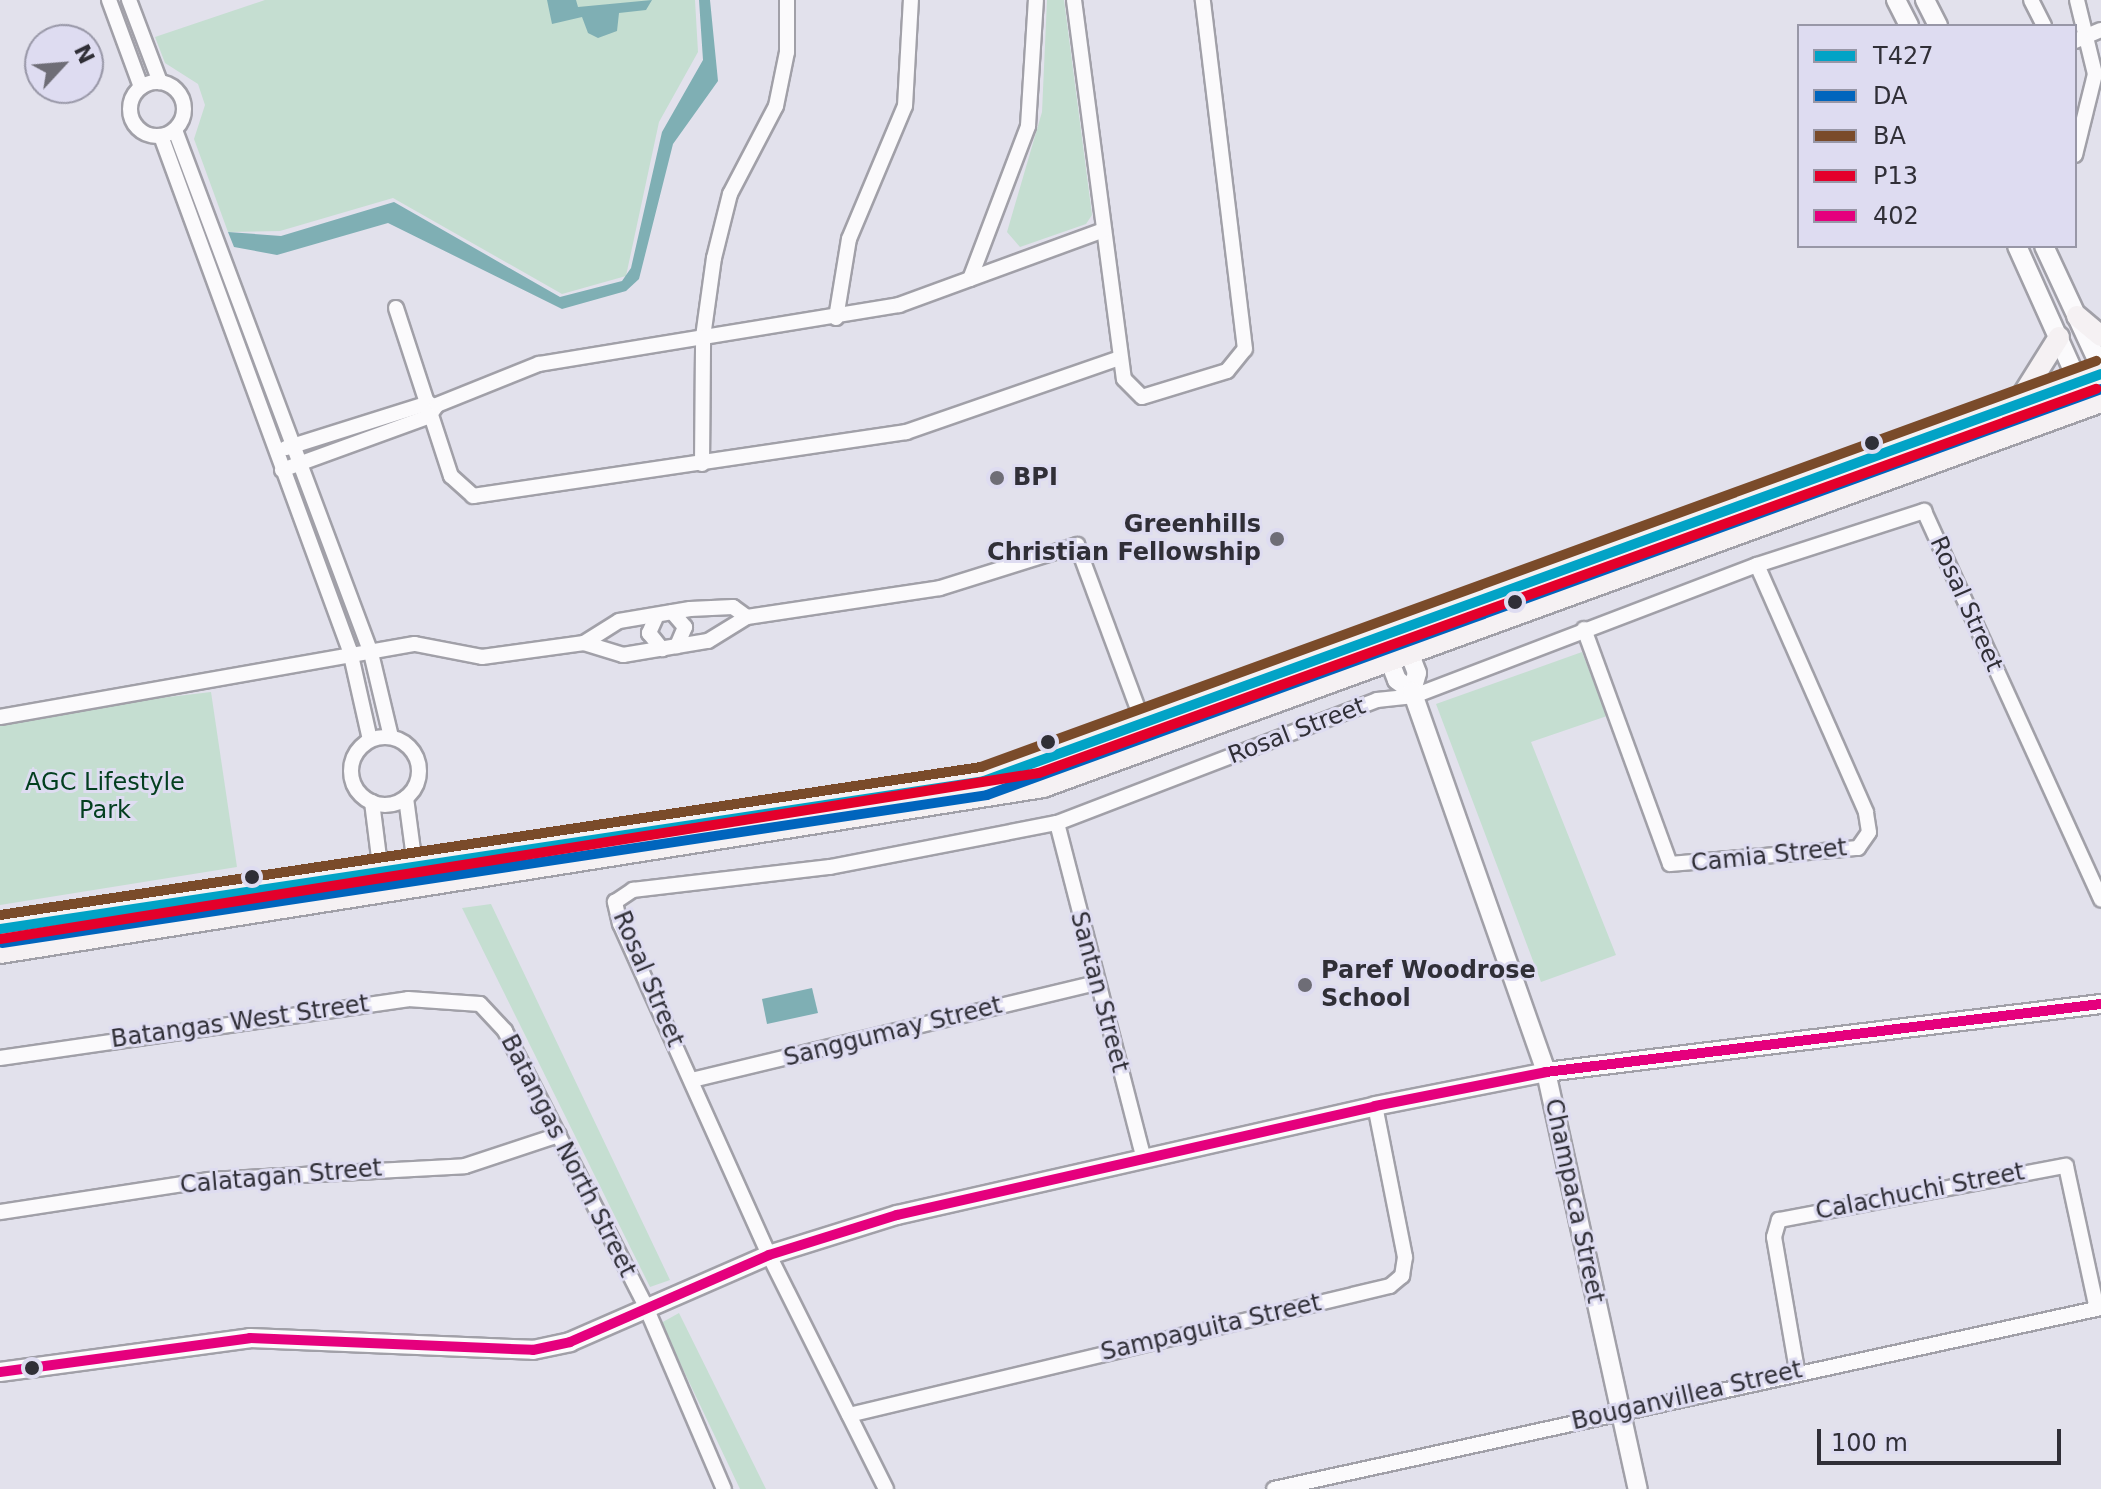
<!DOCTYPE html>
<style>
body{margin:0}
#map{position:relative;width:2101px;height:1489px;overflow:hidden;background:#e2e1ec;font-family:"DejaVu Sans",sans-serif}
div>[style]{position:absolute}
.green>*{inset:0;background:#c5ded1}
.water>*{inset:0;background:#7fafb4}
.roads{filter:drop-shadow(2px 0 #a1a0a8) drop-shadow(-2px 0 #a1a0a8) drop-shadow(0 2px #a1a0a8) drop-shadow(0 -2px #a1a0a8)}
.street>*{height:14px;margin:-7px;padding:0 7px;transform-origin:7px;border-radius:7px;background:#fbfafc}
.street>.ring{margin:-7px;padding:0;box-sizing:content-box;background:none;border:14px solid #fbfafc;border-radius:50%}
.secondary>*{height:18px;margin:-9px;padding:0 9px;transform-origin:9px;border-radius:9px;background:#fbfafc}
.primary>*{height:20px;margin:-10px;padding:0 10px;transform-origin:10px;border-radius:10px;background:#f5f1f3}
.bus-1>*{height:10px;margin:-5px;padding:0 5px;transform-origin:5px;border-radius:5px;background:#02a3c6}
.bus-2>*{height:10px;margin:-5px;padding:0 5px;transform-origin:5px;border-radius:5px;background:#0065bd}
.bus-3>*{height:10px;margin:-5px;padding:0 5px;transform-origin:5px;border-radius:5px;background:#7a4b2a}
.bus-4>*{height:10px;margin:-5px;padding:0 5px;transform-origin:5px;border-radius:5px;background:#e4002b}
.bus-5>*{height:10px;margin:-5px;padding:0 5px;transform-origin:5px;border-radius:5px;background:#e5007d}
.dots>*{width:22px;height:22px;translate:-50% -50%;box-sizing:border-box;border:4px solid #dedcf1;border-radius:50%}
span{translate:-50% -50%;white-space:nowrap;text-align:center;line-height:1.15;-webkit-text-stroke:6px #dedcf1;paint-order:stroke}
.poi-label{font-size:24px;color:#302f37;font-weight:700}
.left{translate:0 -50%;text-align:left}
.right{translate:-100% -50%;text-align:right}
.street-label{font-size:24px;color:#302f37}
.park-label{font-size:24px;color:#033f1f}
.legend{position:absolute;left:1797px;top:24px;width:280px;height:224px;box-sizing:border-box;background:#dedcf1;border:2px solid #9897a7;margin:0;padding:10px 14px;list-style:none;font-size:24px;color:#302f37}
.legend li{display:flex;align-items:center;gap:16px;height:40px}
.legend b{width:40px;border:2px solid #9897a7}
.north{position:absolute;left:24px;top:24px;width:80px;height:80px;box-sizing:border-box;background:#dedcf1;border:2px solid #9897a7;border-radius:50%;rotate:64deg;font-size:22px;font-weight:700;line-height:32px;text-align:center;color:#302f37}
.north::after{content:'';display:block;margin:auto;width:28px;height:36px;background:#6e6d76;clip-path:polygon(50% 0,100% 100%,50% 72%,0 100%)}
.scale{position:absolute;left:1817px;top:1429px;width:244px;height:36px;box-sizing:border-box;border:4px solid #302f37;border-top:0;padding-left:10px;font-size:24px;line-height:28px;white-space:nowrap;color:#302f37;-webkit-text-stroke:6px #dedcf1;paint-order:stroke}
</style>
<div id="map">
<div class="green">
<i style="clip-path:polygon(265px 0,695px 0,698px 52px,659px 122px,626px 276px,562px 294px,393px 198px,280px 231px,228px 232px,194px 139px,205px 105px,198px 84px,165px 63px,155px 37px)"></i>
<i style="clip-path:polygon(1047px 0,1064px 0,1092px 215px,1086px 224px,1020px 247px,1007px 232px,1042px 112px)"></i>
<i style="clip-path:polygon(1582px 652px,1607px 716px,1531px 742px,1616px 955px,1541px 982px,1436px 704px)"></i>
<i style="clip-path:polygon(211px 692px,237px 867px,0 905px,0 717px)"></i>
<i style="clip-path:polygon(491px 904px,670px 1280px,650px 1287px,462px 908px)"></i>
<i style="clip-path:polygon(679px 1313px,766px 1489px,740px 1489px,661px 1323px)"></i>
</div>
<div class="water">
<i style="clip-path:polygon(547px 0,576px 0,578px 7px,652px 0,646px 10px,619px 13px,617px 31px,598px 38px,588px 33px,582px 17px,552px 24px)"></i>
<i style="clip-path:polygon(699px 0,710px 0,718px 81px,673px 144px,639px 279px,626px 291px,562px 309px,388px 223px,277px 255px,234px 247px,228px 232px,281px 236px,394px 202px,560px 297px,622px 281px,631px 268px,662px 132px,703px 60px)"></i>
<i style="clip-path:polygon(812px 988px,818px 1013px,767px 1024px,762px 999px)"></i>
</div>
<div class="roads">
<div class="street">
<i style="left:109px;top:0;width:93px;rotate:69.8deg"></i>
<i style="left:129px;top:0;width:88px;rotate:69.3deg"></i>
<i style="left:1074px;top:0;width:382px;rotate:82.5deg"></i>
<i style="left:1124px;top:379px;width:25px;rotate:45deg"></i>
<i style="left:1142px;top:397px;width:89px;rotate:-17deg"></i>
<i style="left:1227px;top:371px;width:28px;rotate:-51deg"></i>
<i style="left:1245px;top:349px;width:352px;rotate:-96.9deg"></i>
<i style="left:2031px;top:0;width:29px;rotate:63deg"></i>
<i style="left:2075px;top:41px;width:28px;rotate:-23deg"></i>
<i class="ring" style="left:130px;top:82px;width:40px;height:40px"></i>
<i style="left:175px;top:130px;width:559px;rotate:69.46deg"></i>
<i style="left:371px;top:653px;width:86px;rotate:76.6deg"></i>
<i style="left:161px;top:136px;width:549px;rotate:69.85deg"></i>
<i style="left:350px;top:651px;width:91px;rotate:77.3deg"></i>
<i style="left:2075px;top:155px;width:83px;rotate:-76.1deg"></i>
<i style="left:2095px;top:74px;width:76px;rotate:-103.7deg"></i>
<i style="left:970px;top:279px;width:164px;rotate:-69.2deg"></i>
<i style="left:1028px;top:126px;width:126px;rotate:-86.4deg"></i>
<i style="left:396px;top:308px;width:177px;rotate:71.9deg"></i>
<i style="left:451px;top:476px;width:30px;rotate:42deg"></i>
<i style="left:473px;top:496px;width:438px;rotate:-8.4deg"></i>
<i style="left:906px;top:432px;width:226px;rotate:-19.1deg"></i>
<i style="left:836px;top:318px;width:80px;rotate:-80.7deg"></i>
<i style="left:849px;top:239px;width:144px;rotate:-67.2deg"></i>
<i style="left:905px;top:106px;width:106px;rotate:-86.8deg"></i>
<i style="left:286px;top:448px;width:150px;rotate:-17.5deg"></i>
<i style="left:702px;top:464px;width:127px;rotate:-89.5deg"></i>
<i style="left:703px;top:337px;width:80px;rotate:-82.1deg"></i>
<i style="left:714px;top:258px;width:66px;rotate:-76deg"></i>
<i style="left:730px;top:194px;width:99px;rotate:-62.4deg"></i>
<i style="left:776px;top:106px;width:55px;rotate:-78.5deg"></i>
<i style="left:787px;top:52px;width:52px;rotate:-90deg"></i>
<i style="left:282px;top:470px;width:155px;rotate:-20deg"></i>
<i style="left:428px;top:417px;width:15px;rotate:-53deg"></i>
<i style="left:437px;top:405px;width:110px;rotate:-21.9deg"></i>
<i style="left:539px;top:364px;width:365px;rotate:-9.3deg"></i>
<i style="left:899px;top:305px;width:218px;rotate:-20.1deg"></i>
<i style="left:672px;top:612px;width:20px;rotate:49deg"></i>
<i style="left:685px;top:627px;width:21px;rotate:113deg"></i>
<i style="left:657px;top:615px;width:20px;rotate:114deg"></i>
<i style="left:649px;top:633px;width:21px;rotate:51deg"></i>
<i style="left:1584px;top:629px;width:250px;rotate:69.9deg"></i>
<i style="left:1670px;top:864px;width:189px;rotate:-4.9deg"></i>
<i style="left:1858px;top:848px;width:19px;rotate:-55deg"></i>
<i style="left:1869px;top:832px;width:20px;rotate:-99deg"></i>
<i style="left:1866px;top:812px;width:270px;rotate:-113.8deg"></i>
<i style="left:584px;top:643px;width:41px;rotate:17.1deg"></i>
<i style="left:623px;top:655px;width:86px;rotate:-9.4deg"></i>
<i style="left:708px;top:641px;width:46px;rotate:-31.6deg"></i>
<i style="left:747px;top:617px;width:195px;rotate:-8.5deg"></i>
<i style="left:940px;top:588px;width:144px;rotate:-17.4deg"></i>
<i style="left:1077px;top:545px;width:192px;rotate:69.6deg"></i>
<i style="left:0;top:717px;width:421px;rotate:-10deg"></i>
<i style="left:415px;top:644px;width:68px;rotate:11deg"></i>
<i style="left:482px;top:657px;width:103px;rotate:-7.8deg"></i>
<i style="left:584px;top:643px;width:41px;rotate:-32.2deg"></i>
<i style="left:619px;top:621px;width:72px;rotate:-9.6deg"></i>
<i style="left:690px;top:609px;width:43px;rotate:-2.7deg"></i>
<i style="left:733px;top:607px;width:17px;rotate:36deg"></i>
<i class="ring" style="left:351px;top:737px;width:54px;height:54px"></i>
<i style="left:406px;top:798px;width:76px;rotate:82.4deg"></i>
<i style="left:372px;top:802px;width:80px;rotate:82.8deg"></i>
<i style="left:1057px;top:823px;width:348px;rotate:75.5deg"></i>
<i style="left:0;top:1058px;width:412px;rotate:-8.2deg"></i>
<i style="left:408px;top:999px;width:72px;rotate:4deg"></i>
<i style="left:480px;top:1004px;width:37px;rotate:47deg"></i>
<i style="left:505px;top:1031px;width:308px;rotate:62.9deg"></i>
<i style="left:645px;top:1305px;width:200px;rotate:66.8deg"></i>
<i style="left:692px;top:1080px;width:415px;rotate:-13.5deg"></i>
<i style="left:0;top:1212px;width:211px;rotate:-8.7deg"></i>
<i style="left:209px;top:1180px;width:256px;rotate:-3.1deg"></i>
<i style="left:465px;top:1166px;width:99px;rotate:-18.3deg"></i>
<i style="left:1797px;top:1370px;width:135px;rotate:-99.8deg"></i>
<i style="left:1774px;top:1237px;width:18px;rotate:-74deg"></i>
<i style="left:1779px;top:1220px;width:292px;rotate:-10.7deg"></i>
<i style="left:2066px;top:1166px;width:146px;rotate:77.8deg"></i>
<i style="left:849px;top:1415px;width:556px;rotate:-13.41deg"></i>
<i style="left:1390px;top:1286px;width:16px;rotate:-40deg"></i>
<i style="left:1402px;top:1276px;width:19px;rotate:-81deg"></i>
<i style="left:1405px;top:1257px;width:154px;rotate:-101.2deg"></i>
<i style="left:886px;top:1489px;width:262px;rotate:-116.6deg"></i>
<i style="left:769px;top:1255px;width:363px;rotate:-114.2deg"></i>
<i style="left:620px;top:924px;width:23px;rotate:-103deg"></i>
<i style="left:615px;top:902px;width:22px;rotate:-34deg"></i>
<i style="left:633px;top:890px;width:198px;rotate:-6.7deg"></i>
<i style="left:830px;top:867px;width:231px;rotate:-11deg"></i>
<i style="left:1057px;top:823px;width:343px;rotate:-21deg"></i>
<i style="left:1377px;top:700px;width:37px;rotate:-6deg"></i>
<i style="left:1414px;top:696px;width:367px;rotate:-20.9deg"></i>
<i style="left:1757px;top:565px;width:176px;rotate:-17.9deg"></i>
<i style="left:1924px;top:511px;width:427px;rotate:65.5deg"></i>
<i style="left:1274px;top:1489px;width:847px;rotate:-12.35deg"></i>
</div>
<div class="secondary">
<i style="left:1896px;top:0;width:29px;rotate:63deg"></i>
<i style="left:1925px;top:0;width:29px;rotate:63deg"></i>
<i style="left:2017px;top:246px;width:175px;rotate:65.8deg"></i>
<i style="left:2044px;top:246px;width:135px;rotate:65deg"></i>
<i style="left:1400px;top:629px;width:47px;rotate:68.9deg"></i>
<i style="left:1417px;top:673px;width:19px;rotate:106deg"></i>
<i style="left:1380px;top:636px;width:47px;rotate:68.9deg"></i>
<i style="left:1397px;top:680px;width:19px;rotate:36deg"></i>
<i style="left:1412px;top:691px;width:404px;rotate:70.6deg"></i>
<i style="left:1546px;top:1072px;width:427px;rotate:77.6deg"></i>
<i style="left:0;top:1372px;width:252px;rotate:-7.7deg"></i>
<i style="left:250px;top:1338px;width:283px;rotate:2.4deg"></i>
<i style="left:533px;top:1350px;width:38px;rotate:-12deg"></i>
<i style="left:570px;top:1342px;width:217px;rotate:-23.6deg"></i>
<i style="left:769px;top:1255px;width:134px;rotate:-17.4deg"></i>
<i style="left:897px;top:1215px;width:490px;rotate:-12.8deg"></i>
<i style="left:1375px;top:1106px;width:174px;rotate:-11.2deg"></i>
<i style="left:1546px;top:1072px;width:559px;rotate:-6.99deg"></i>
</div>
<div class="primary">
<i style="left:2077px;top:316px;width:31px;rotate:40deg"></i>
<i style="left:2017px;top:404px;width:79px;rotate:-57.9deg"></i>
<i style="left:0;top:929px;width:995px;rotate:-8.55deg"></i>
<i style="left:984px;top:781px;width:1189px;rotate:-20.02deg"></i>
<i style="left:0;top:953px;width:1056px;rotate:-9.04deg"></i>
<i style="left:1043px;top:787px;width:1126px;rotate:-20deg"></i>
</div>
</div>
<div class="bus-1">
<i style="left:0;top:929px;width:995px;rotate:-8.55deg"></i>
<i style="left:984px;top:781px;width:1189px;rotate:-20.02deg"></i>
</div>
<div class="bus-2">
<i style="left:2px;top:943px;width:996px;rotate:-8.54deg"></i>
<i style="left:987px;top:795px;width:1186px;rotate:-20.02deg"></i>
</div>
<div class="bus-3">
<i style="left:0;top:915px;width:992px;rotate:-8.58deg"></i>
<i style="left:981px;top:767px;width:1187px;rotate:-20.01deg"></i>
</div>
<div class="bus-4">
<i style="left:0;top:939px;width:1052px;rotate:-9.08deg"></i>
<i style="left:1039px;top:773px;width:1125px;rotate:-19.97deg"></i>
</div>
<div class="bus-5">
<i style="left:0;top:1372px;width:252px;rotate:-7.7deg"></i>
<i style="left:250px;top:1338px;width:283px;rotate:2.4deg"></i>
<i style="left:533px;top:1350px;width:38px;rotate:-12deg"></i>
<i style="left:570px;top:1342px;width:217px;rotate:-23.6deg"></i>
<i style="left:769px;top:1255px;width:134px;rotate:-17.4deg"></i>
<i style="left:897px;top:1215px;width:490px;rotate:-12.8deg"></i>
<i style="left:1375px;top:1106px;width:174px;rotate:-11.2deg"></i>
<i style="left:1546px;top:1072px;width:559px;rotate:-6.99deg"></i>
</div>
<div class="dots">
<i style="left:1872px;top:443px;background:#302f37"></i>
<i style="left:997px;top:478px;background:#6e6d76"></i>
<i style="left:1277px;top:539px;background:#6e6d76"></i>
<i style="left:1515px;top:602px;background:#302f37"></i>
<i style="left:1048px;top:742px;background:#302f37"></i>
<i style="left:252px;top:877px;background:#302f37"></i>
<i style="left:1305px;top:985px;background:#6e6d76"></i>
<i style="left:32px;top:1368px;background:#302f37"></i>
</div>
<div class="poi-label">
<span class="left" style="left:1013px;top:478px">BPI</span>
<span class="right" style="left:1261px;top:539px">Greenhills<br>Christian Fellowship</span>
<span class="left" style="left:1321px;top:985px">Paref Woodrose<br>School</span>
</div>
<div class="street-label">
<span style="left:1966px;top:604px;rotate:66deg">Rosal Street</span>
<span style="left:1297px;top:731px;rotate:-21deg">Rosal Street</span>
<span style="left:1769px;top:856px;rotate:-6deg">Camia Street</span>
<span style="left:648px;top:979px;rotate:67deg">Rosal Street</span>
<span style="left:1099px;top:992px;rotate:75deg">Santan Street</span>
<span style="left:240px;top:1022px;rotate:-8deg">Batangas West Street</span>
<span style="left:893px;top:1032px;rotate:-14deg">Sanggumay Street</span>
<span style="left:568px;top:1156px;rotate:63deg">Batangas North Street</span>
<span style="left:281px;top:1177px;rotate:-5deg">Calatagan Street</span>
<span style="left:1920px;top:1192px;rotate:-11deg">Calachuchi Street</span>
<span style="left:1574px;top:1201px;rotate:78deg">Champaca Street</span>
<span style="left:1211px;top:1328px;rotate:-13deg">Sampaguita Street</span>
<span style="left:1687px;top:1396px;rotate:-13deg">Bouganvillea Street</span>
</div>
<div class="park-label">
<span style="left:105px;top:797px">AGC Lifestyle<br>Park</span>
</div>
<ul class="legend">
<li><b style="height:10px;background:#02a3c6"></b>T427</li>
<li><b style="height:10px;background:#0065bd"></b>DA</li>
<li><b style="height:10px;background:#7a4b2a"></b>BA</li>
<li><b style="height:10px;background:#e4002b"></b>P13</li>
<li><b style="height:10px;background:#e5007d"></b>402</li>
</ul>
<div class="north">N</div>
<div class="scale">100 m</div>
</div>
